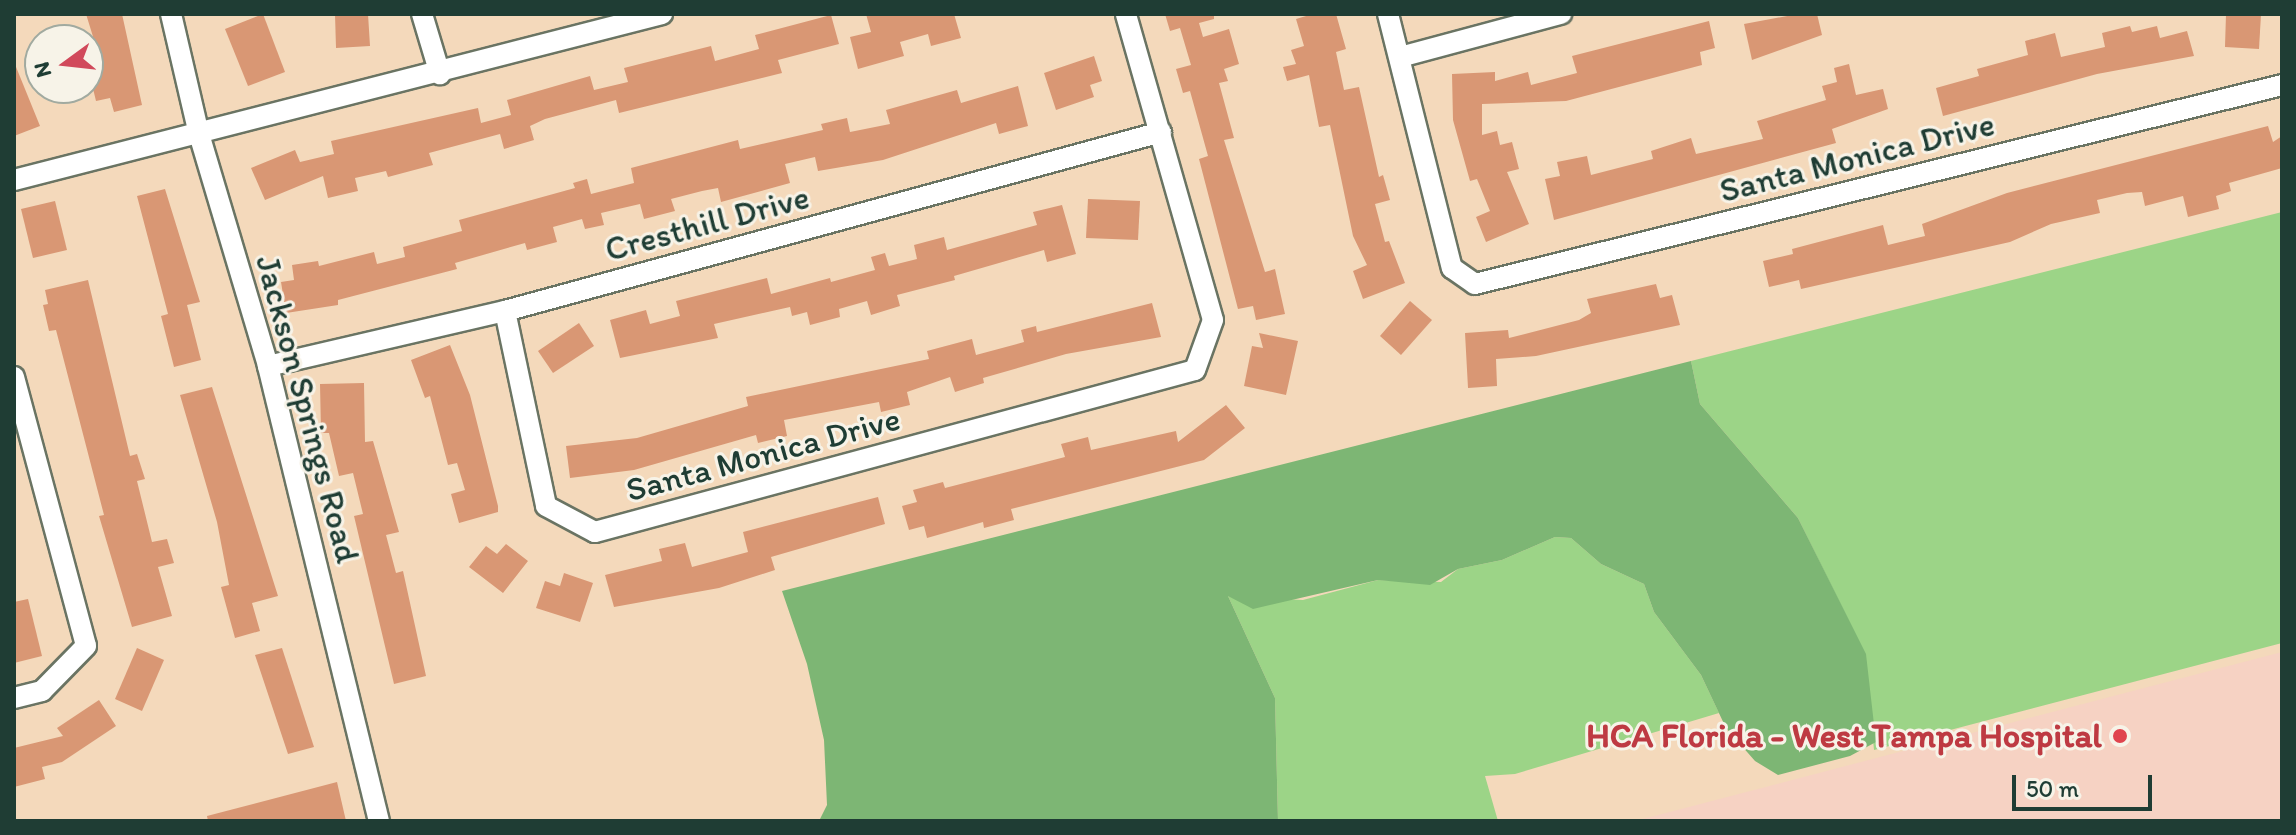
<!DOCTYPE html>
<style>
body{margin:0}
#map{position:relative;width:2296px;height:835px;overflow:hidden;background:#f4d9bb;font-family:Itim,sans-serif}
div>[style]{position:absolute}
.built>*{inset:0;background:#f6d2c3}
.green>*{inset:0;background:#9cd487}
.forest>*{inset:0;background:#7db674}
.building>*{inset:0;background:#d99774}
.roads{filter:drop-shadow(2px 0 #6a7463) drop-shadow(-2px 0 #6a7463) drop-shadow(0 2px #6a7463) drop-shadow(0 -2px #6a7463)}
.minor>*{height:20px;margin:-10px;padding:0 10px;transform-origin:10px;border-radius:10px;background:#fff}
.dots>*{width:22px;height:22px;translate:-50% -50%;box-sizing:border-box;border:4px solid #f7f3e8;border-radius:50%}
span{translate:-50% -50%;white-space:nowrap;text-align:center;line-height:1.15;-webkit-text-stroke:6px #f7f3e8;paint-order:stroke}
.street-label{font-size:34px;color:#1f3d34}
.health-label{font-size:34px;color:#be3a42;font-weight:700}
.right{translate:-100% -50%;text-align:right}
.frame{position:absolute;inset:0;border:16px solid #1f3d34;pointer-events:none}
.north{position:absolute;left:24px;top:24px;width:80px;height:80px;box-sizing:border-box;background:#f7f3e8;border:2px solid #a1aaa0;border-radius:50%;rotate:255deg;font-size:22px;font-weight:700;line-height:32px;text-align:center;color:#1f3d34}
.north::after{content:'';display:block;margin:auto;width:28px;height:36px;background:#d1495b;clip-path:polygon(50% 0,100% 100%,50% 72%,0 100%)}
.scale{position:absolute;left:2012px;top:775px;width:140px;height:36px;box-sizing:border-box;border:4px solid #1f3d34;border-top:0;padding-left:10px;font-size:24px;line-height:28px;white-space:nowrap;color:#1f3d34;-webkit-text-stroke:6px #f7f3e8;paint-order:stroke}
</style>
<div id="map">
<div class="built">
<i style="clip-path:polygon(2282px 652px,2282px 821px,1635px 821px)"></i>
</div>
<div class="green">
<i style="clip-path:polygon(2282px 212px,2282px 643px,1874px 750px,1865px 654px,1798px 518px,1700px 404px,1691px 361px)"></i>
<i style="clip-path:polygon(1555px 537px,1571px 538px,1601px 564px,1644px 584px,1654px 612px,1701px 675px,1719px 713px,1515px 774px,1485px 776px,1498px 821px,1278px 821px,1275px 698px,1228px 596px,1303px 600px,1378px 580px,1441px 582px,1458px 569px,1502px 560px)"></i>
</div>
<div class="forest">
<i style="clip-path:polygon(1691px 361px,1700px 404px,1798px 518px,1866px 654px,1876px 742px,1850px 756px,1778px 775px,1755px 761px,1726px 728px,1701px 675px,1654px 612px,1644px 584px,1601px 564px,1571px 538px,1555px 537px,1502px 560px,1458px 569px,1430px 585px,1378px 580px,1253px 609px,1228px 596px,1275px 698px,1278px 821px,819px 821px,827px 805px,824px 740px,807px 664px,782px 591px)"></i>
</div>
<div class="building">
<i style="clip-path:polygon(86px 14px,122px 14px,142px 105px,114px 112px,110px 98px,96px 101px,89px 72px,103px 69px)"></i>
<i style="clip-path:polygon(263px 14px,285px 72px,248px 86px,225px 29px)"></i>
<i style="clip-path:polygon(335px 14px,368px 14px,370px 46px,336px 48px)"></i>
<i style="clip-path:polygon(866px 14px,954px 14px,961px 38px,931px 46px,928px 34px,900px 42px,904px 56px,858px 69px,850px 37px,871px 32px)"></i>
<i style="clip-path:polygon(1165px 14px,1214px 14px,1214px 19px,1199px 23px,1203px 37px,1229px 29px,1239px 64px,1224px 69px,1228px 81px,1219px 83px,1234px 138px,1224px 140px,1265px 272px,1275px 269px,1285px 314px,1256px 320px,1253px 306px,1238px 309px,1199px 159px,1208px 156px,1190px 91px,1183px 93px,1176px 69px,1191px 65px,1180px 28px,1170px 31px)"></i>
<i style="clip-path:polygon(1313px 14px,1336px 14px,1346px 49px,1336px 52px,1344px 90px,1359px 87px,1379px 177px,1383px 175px,1390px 200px,1375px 204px,1385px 242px,1389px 241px,1405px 283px,1363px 299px,1353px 271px,1367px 265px,1353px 236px,1330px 125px,1319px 127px,1309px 75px,1287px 81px,1283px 67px,1296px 64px,1291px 50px,1304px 46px,1296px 19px)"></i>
<i style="clip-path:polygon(1798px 14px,1817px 14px,1822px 35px,1752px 60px,1744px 24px)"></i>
<i style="clip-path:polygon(2226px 14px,2261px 14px,2259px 49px,2225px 47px)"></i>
<i style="clip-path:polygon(831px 15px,839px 44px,778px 60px,782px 73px,619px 113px,616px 100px,545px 119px,530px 126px,534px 140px,504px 149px,500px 134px,429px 153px,433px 165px,388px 177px,386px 171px,355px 178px,358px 191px,328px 198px,323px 176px,265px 200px,251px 168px,295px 150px,300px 162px,334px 154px,331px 141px,478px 108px,481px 123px,511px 115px,507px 100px,590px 76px,594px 90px,628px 82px,624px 68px,711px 46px,715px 61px,759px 49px,755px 35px)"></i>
<i style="clip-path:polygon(1709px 21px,1715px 48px,1700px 52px,1702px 65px,1566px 101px,1482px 104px,1482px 135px,1497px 131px,1500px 145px,1512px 142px,1519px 169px,1507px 172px,1529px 224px,1486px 242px,1476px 217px,1490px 211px,1477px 179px,1470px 181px,1453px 120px,1452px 74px,1495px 72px,1495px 81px,1528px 72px,1531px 85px,1577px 73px,1572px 56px)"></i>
<i style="clip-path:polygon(2130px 26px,2132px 32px,2157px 26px,2160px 38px,2187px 31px,2194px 56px,2097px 74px,1943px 116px,1936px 88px,1979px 76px,1977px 69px,2028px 55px,2025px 41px,2055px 33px,2061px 57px,2105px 47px,2102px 33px)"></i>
<i style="clip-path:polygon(1094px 56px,1102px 81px,1090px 85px,1094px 97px,1056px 110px,1044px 73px)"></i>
<i style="clip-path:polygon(14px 62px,40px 126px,14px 136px)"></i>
<i style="clip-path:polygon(1849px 64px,1856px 95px,1883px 89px,1888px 109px,1832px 129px,1836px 143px,1554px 220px,1545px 179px,1560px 176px,1557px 162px,1587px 156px,1591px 175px,1653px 159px,1651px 151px,1691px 138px,1696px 154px,1763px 139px,1757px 121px,1826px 100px,1822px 86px,1837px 82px,1834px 68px)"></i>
<i style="clip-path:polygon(1018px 86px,1028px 126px,999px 134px,996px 123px,883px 160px,818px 171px,815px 157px,785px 164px,790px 183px,721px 202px,718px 188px,702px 191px,671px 199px,675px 211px,644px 219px,640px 204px,601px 213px,604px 225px,585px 229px,582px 219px,553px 227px,557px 242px,527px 250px,525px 243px,455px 263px,457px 269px,338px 300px,338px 305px,286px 313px,281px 282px,294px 280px,292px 265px,318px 261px,319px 266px,374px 252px,377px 264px,405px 257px,403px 247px,462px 231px,459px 220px,575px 188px,573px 183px,587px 179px,591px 194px,634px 183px,631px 168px,738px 140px,740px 149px,823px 130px,821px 124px,847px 118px,850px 132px,890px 124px,886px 110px,957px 90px,961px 103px)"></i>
<i style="clip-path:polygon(2268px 126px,2273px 142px,2282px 136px,2282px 168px,2229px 183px,2231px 191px,2216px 196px,2219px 209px,2188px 217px,2183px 196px,2145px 206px,2142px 192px,2127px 193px,2097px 200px,2100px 213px,2051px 224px,2010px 242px,1801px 289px,1799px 280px,1769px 287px,1763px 261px,1793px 254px,1792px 249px,1883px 225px,1888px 245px,1925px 236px,1922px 224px,2007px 193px)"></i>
<i style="clip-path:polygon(165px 189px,200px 302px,187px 305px,201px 360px,174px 367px,161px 316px,168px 314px,137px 196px)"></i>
<i style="clip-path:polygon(1088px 199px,1140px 201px,1138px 240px,1086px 238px)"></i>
<i style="clip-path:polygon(55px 201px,67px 250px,33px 258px,21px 209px)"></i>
<i style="clip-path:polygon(1062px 205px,1076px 254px,1047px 262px,1044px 250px,954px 276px,955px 280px,897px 295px,900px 306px,871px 315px,867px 301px,839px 309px,840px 317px,810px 325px,807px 312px,792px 316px,790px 307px,714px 324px,718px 338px,620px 358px,610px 320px,646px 310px,650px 324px,680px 316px,676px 301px,767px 278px,771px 294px,830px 278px,831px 282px,875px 270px,871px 257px,885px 253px,889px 266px,917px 259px,914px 245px,944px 237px,947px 250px,1037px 225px,1033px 212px)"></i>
<i style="clip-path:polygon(88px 280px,130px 456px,137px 454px,145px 479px,137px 481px,152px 542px,167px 539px,174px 563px,158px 567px,172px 616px,132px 627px,99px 516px,104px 515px,56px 330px,49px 331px,43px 305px,48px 304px,45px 290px)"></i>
<i style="clip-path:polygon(1656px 284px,1660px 298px,1672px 295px,1680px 325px,1536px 356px,1496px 359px,1497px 386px,1468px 388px,1465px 333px,1508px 330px,1509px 338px,1579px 320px,1591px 313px,1587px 299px)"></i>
<i style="clip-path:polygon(1410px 301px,1432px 320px,1401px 355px,1380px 336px)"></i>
<i style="clip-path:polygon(1152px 303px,1161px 337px,1066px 354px,983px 378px,984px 383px,955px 392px,950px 377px,907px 392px,910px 405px,881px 412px,879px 402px,784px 420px,787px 436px,758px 443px,756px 435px,634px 470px,570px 478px,566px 446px,637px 438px,748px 406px,746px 397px,929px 359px,927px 351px,972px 339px,976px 355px,1024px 342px,1021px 330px,1036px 326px,1037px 332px)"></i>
<i style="clip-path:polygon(579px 323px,594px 346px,553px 373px,538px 351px)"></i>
<i style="clip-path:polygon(1259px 333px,1298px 341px,1286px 395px,1244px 386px,1252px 346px,1263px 348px)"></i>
<i style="clip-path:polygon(450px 345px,470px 395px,498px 506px,498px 512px,459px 523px,451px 494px,465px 490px,457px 463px,448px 465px,430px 396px,425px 398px,411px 360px)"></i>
<i style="clip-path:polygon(364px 383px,365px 442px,373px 441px,399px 532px,386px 535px,396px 573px,403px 571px,426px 676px,394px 684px,354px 516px,363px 514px,353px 473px,339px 476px,329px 433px,321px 433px,320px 384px)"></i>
<i style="clip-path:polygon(212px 387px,278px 596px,252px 603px,260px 631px,235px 638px,221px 587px,229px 585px,217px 522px,180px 395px)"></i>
<i style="clip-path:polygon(1226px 405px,1245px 428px,1204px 460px,1011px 509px,1014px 520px,984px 528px,983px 522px,927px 538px,924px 526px,909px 530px,902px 506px,917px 502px,913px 490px,943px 482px,945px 488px,1065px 457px,1061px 444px,1088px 437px,1091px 450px,1176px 431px,1178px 442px)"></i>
<i style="clip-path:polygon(878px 497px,885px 524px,771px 557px,775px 570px,719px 588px,614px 607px,605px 575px,662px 561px,659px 549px,685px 543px,692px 567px,748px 552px,743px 532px)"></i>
<i style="clip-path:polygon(506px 544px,528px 561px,503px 593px,469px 567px,486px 546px,497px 554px)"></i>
<i style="clip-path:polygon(564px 573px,593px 583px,580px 622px,536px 608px,545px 581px,560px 586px)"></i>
<i style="clip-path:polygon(28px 599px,42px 656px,14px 663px,14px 602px)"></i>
<i style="clip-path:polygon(137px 648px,164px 660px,142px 711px,115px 699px)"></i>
<i style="clip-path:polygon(282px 648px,314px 747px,288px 754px,255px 655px)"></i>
<i style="clip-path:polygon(99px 700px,116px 726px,62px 762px,42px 767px,45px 779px,14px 787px,14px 748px,63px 736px,57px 728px)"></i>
<i style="clip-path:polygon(337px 782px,346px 821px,208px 821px,207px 816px)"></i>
</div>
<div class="roads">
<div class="minor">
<i style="left:171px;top:14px;width:123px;rotate:76.9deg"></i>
<i style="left:199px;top:134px;width:242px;rotate:73.4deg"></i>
<i style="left:268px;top:366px;width:468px;rotate:76.3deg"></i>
<i style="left:422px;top:14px;width:63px;rotate:73.3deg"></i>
<i style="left:1388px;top:14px;width:262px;rotate:75.9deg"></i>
<i style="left:1452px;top:268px;width:28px;rotate:35deg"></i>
<i style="left:1475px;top:284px;width:831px;rotate:-13.85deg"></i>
<i style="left:1400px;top:57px;width:167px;rotate:-15deg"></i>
<i style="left:14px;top:180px;width:669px;rotate:-14.37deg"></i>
<i style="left:505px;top:311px;width:199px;rotate:78.1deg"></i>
<i style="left:546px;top:506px;width:55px;rotate:28deg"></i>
<i style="left:595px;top:532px;width:621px;rotate:-15.11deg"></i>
<i style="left:1195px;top:370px;width:53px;rotate:-70.2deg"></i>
<i style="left:1213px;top:320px;width:318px;rotate:-105.9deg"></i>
<i style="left:268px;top:366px;width:243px;rotate:-13.1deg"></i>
<i style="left:505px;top:311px;width:680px;rotate:-15.26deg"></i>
<i style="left:14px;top:377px;width:278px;rotate:75deg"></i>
<i style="left:86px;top:646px;width:63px;rotate:134.4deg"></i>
<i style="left:42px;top:691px;width:29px;rotate:166deg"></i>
</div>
</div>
<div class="dots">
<i style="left:2120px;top:736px;background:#e0444e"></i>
</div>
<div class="street-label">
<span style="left:1857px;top:157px;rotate:-14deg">Santa Monica Drive</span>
<span style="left:707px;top:223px;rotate:-15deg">Cresthill Drive</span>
<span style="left:308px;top:409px;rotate:75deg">Jackson Springs Road</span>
<span style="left:763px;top:454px;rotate:-15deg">Santa Monica Drive</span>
</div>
<div class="health-label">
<span class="right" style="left:2102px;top:736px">HCA Florida - West Tampa Hospital</span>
</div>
<div class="frame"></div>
<div class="north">N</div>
<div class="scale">50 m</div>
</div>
